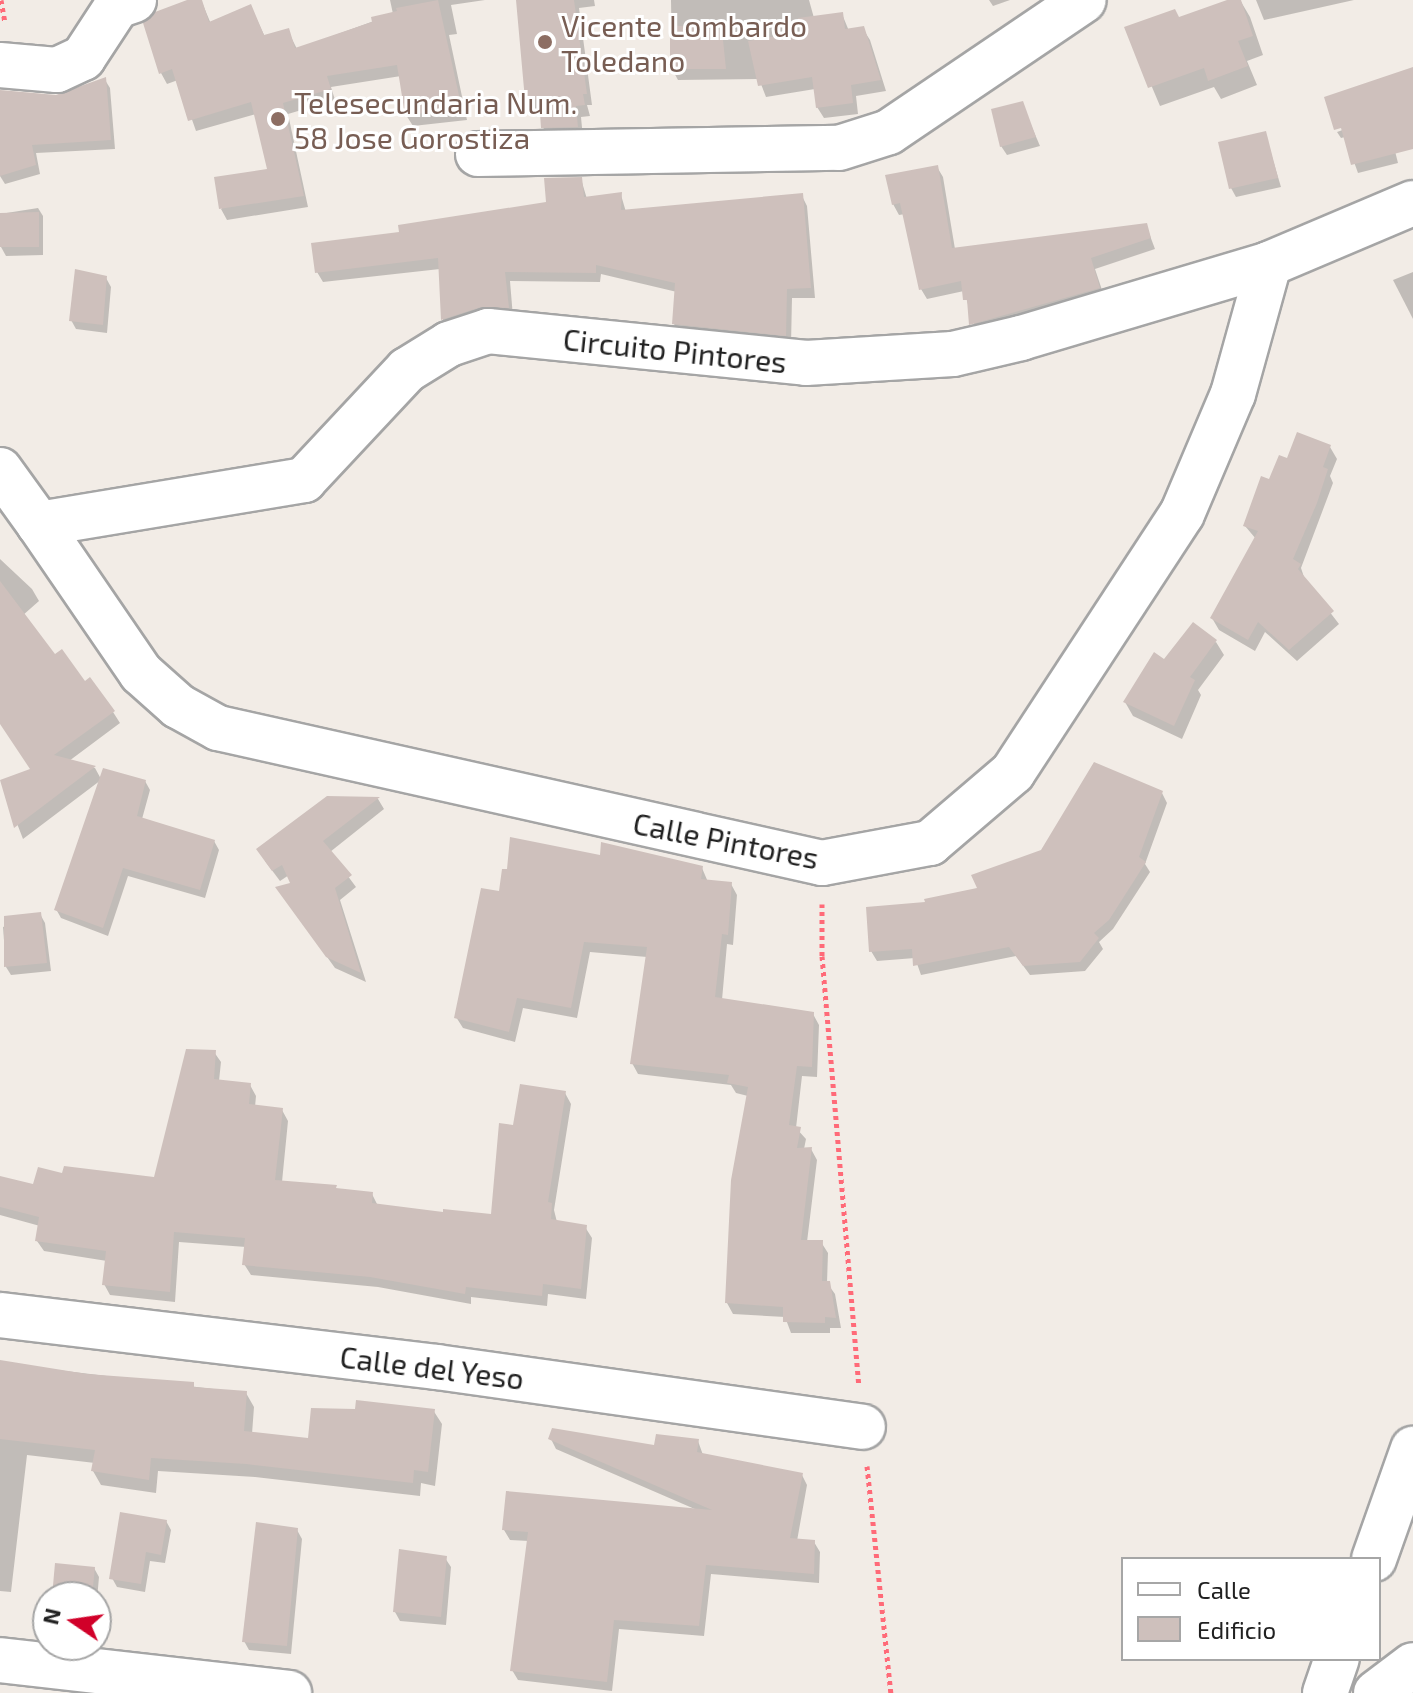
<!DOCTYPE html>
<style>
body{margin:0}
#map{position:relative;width:1413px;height:1693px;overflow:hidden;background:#f2ece6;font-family:"Exo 2",sans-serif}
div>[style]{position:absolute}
.shadow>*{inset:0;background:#0003}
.building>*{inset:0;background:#cec0bc}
.path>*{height:5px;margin-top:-2.5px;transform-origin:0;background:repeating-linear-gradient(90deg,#ff6a78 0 4px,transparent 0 8px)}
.roads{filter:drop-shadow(2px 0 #a5a5a5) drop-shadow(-2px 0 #a5a5a5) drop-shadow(0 2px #a5a5a5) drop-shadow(0 -2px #a5a5a5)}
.minor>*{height:44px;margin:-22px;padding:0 22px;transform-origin:22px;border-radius:22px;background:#fff}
.dots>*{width:22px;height:22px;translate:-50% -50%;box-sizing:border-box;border:4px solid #fff;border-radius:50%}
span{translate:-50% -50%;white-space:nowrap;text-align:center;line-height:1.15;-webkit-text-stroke:6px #fff;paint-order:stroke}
.education-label{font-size:30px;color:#785e54}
.left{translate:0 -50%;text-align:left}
.street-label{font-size:30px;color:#212121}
.legend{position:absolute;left:1121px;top:1557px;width:260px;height:104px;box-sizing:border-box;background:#fff;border:2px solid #a6a6a6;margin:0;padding:10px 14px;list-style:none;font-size:24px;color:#212121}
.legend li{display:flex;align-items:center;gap:16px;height:40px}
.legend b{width:40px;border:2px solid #a6a6a6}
.north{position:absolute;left:32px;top:1581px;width:80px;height:80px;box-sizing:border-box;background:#fff;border:2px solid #a6a6a6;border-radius:50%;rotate:283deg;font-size:22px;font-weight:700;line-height:32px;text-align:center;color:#212121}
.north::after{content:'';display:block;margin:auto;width:28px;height:36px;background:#d10029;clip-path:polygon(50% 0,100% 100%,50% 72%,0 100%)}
</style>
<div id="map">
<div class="shadow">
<i style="clip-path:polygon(193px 0,201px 0,211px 24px,251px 7px,265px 37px,288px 31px,297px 49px,393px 14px,390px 0,485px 0,451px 5px,457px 34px,449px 35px,467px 120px,413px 126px,406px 115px,401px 76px,331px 87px,335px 100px,288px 114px,308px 207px,227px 220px,221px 209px,269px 171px,256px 114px,196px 131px,178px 80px,167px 84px,161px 73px)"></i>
<i style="clip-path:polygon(517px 0,600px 0,594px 0,595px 6px,579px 8px,592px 105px,587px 105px,590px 116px,581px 117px,583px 138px,549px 139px,543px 127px,541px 110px,534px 110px,527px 99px)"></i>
<i style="clip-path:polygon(671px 0,809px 0,814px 18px,842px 14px,849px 31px,863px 29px,870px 40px,886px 91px,856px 96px,858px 114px,824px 118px,817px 107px,815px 89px,766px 97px,759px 79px,678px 80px,672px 69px)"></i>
<i style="clip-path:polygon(989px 0,1010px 0,993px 6px)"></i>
<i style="clip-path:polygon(1233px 0,1240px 0,1250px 17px,1263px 55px,1247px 61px,1257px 85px,1221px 99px,1214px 87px,1160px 106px,1127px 28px,1179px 19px)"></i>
<i style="clip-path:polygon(1256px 0,1354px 0,1264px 20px)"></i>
<i style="clip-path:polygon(1413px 69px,1413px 132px,1392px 139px,1398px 163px,1358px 173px,1345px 137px,1341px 138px,1337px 132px,1351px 127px)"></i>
<i style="clip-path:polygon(105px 80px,110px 88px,115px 149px,36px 153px,40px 174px,5px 184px,0 176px,0 92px,56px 97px)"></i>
<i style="clip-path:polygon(1022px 104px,1040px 146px,1007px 155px,1001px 146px)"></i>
<i style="clip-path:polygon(1265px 133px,1281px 187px,1236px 197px,1231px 188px)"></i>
<i style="clip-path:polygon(937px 167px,943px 177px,955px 249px,1146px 225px,1155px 249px,1095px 269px,1105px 299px,977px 334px,964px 291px,927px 299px,921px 289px,905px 214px,899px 215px,893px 204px)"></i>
<i style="clip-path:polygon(581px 179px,587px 199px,621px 195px,626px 212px,802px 196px,807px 206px,815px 298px,792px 298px,791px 345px,680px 334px,674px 324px,677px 292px,601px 274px,600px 282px,510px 281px,513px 317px,448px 330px,443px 320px,440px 269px,323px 282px,317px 272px,402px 234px,548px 204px)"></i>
<i style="clip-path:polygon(38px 208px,43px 216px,43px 255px,6px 256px,1px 247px,0 214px)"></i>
<i style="clip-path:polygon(1413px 272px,1413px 319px,1393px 280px)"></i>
<i style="clip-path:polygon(106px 278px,111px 287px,107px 333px,76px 329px,71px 320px)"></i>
<i style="clip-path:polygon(1330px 447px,1337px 459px,1330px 476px,1333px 483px,1301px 568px,1305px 580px,1339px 624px,1297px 661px,1265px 632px,1255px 651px,1219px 630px,1212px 618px,1256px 539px,1245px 526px,1270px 482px,1288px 460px)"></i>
<i style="clip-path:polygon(0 559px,32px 589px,39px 601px,22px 616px,55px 657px,113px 712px,120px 723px,69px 761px,95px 768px,101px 779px,145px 781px,150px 790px,142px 819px,214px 841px,219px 850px,205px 898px,128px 876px,108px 936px,61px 918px,56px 909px,101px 780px,23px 839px,1px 782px,32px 770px,0 722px)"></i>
<i style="clip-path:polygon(1216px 642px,1224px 655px,1198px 690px,1201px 695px,1182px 739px,1133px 716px,1125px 702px,1165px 662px)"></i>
<i style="clip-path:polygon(1162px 793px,1167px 803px,1145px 864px,1150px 872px,1113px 929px,1099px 942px,1103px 949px,1085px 971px,1030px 975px,1016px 956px,921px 975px,915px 958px,877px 961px,871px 951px,928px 904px,979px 890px,1042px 852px)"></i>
<i style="clip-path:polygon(328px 798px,378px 799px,384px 809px,330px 852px,356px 887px,340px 900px,366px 982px,335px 968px,278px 889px,293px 884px,289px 875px,280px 881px,265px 861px)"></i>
<i style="clip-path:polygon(601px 857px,702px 868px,708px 882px,731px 884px,737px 895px,733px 945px,727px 944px,722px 1000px,813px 1014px,819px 1025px,817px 1077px,802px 1076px,796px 1128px,806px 1139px,804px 1149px,811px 1149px,817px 1160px,807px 1242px,821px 1242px,828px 1253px,827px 1283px,835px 1294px,841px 1328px,830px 1328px,830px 1333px,791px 1333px,785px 1317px,733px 1314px,727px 1303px,748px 1096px,736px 1093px,731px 1085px,638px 1074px,632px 1063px,647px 957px,590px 952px,577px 1018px,523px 1008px,515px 1042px,463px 1028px,456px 1017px,501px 893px)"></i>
<i style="clip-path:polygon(40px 914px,45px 923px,51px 971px,11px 975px,6px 967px,3px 927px)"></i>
<i style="clip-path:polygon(214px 1052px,221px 1062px,219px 1081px,250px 1085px,256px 1096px,255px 1107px,282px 1110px,288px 1121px,282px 1182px,372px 1194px,378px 1206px,445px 1214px,493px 1216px,514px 1127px,565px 1093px,571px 1104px,554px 1210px,557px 1222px,585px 1227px,592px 1238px,586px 1299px,548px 1294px,547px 1306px,471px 1297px,471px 1304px,378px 1287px,251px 1275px,244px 1264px,246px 1247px,179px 1242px,175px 1302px,110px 1295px,104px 1284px,107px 1261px,44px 1251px,37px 1241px,40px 1226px,0 1215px,0 1178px,35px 1187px,64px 1175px,156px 1179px)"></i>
<i style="clip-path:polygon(0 1363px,246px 1393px,254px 1407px,252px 1434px,309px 1440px,433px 1410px,442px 1424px,435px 1486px,421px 1483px,420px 1496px,255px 1477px,158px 1471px,156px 1493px,101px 1485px,93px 1471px,95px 1463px,27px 1455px,11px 1592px,0 1591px)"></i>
<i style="clip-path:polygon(551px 1439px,655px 1447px,698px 1441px,703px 1455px,802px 1475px,807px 1485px,797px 1541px,814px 1542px,820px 1552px,819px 1583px,711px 1574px,704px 1636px,619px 1629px,612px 1691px,518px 1680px,512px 1670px,529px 1541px,510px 1540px,504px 1530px,697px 1510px,556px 1449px)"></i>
<i style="clip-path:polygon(166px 1521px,171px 1530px,165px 1563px,150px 1561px,145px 1592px,117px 1587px,112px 1578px)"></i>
<i style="clip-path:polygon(297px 1530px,302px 1539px,291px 1654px,249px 1650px,244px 1641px)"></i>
<i style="clip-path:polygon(445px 1558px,451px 1567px,446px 1625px,400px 1621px,395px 1612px)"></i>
<i style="clip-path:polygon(94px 1568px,99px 1577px,96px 1611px,96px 1597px,54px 1597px)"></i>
</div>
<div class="building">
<i style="clip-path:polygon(187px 0,202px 0,209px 22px,251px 4px,264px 35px,289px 28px,295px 48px,372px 22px,371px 17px,397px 11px,396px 8px,438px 0,462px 109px,405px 115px,397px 65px,327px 76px,331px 89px,283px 103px,304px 196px,219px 209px,214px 177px,267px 169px,251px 102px,188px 121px,172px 69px,159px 74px,143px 23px,155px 12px)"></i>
<i style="clip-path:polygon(516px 0,574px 0,587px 94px,583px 94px,585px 105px,576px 106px,578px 127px,541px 128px,539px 99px,525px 100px)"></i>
<i style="clip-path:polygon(1227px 0,1241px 0,1253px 36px,1238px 41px,1248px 66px,1208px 81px,1204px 68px,1148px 88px,1124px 27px,1175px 9px,1179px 17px)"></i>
<i style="clip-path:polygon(843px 12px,845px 29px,864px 26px,881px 80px,851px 85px,853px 103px,816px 108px,812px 77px,758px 86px,748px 41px,801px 32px,798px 18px)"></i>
<i style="clip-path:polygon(670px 25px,722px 30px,726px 69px,670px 69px)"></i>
<i style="clip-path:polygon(1413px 67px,1413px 149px,1351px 165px,1341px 128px,1334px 130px,1324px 97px)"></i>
<i style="clip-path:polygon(106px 77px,111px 140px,32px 145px,36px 165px,0 176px,0 90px,56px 95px)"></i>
<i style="clip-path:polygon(1023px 101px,1036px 137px,1000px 147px,991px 109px)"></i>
<i style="clip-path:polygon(1266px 131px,1278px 178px,1229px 189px,1218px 142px)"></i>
<i style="clip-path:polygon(938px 165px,952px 248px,1147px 223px,1151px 238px,1091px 258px,1100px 288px,969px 325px,967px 300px,963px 300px,961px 281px,919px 290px,900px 203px,892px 205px,885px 175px)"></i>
<i style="clip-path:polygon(582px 177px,584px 197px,622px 192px,621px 210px,803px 193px,811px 288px,787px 289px,786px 336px,672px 324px,675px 283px,596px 265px,596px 273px,505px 272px,509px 308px,481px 307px,441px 320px,438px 258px,315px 273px,311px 243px,399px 232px,398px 225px,546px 202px,544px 178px)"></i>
<i style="clip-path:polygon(39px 212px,39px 247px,0 247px,0 213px)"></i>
<i style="clip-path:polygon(75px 269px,107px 276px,103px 325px,69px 321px)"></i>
<i style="clip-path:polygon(1297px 432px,1331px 445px,1323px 467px,1328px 469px,1317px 503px,1293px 559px,1301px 564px,1298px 569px,1334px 611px,1289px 650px,1258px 622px,1248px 640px,1210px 618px,1258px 531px,1243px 526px,1261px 476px,1269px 479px,1279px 455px,1287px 458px)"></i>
<i style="clip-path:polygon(0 581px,55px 654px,62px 649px,85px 681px,90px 677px,115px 711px,54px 755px,96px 766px,14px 828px,0 780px,30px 769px,0 724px)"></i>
<i style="clip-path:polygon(1193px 622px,1217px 640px,1190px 677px,1195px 680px,1174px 726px,1123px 702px,1154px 652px,1164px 659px)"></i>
<i style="clip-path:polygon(1094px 762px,1163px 791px,1139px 857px,1146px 862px,1109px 920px,1094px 933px,1099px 938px,1080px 962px,1023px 966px,1009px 947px,913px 966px,912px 949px,869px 952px,866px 907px,925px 902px,924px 899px,977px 888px,971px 875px,1041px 850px)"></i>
<i style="clip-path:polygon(103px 768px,146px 780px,137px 816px,215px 840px,200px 890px,123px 868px,103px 928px,54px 910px)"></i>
<i style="clip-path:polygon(327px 796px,380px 797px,323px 841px,352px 875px,335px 888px,361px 973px,326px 957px,275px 887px,290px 883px,282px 865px,272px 871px,256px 849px)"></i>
<i style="clip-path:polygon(510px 837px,600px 855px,601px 842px,703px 866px,701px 879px,732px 882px,728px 935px,722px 934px,715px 997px,814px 1012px,812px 1067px,797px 1066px,789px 1125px,801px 1127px,797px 1148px,812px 1147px,801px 1240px,823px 1240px,822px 1281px,830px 1281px,836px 1318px,825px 1317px,825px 1323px,783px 1322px,783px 1307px,725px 1303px,731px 1180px,748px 1087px,727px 1083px,729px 1075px,630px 1064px,647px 947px,584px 942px,571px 1008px,517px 998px,509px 1032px,454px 1018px,481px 888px,499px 891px,502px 869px,507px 869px)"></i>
<i style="clip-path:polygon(41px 912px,47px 963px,4px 967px,4px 916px)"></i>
<i style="clip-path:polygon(186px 1049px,216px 1050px,214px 1079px,251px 1083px,249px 1104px,283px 1108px,275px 1180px,337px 1185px,336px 1188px,373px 1192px,372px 1203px,443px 1212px,443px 1209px,491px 1214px,499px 1123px,513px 1125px,520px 1084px,566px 1091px,548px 1202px,552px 1203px,551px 1219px,587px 1225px,581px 1289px,543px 1284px,542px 1296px,466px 1287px,465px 1294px,370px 1277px,242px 1265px,245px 1238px,174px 1232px,170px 1292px,102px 1285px,106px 1251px,35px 1241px,39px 1217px,0 1207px,0 1176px,33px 1184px,38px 1167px,62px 1173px,64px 1166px,154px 1177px)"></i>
<i style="clip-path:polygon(0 1360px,87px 1374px,194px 1382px,194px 1387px,247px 1391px,244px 1431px,308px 1438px,311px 1408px,355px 1409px,356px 1400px,435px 1409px,428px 1472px,414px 1470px,413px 1483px,246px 1464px,151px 1458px,149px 1480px,91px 1471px,95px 1450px,0 1439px)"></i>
<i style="clip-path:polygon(552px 1428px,654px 1445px,656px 1434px,699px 1439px,697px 1452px,803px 1473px,790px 1538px,815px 1540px,814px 1574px,706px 1565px,699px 1626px,614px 1620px,607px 1682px,510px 1671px,528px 1532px,502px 1530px,506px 1491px,712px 1510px,548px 1439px)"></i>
<i style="clip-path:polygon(120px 1512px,167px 1520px,161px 1555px,146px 1552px,141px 1584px,109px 1579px)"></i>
<i style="clip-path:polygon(256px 1522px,298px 1528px,287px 1646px,242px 1642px)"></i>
<i style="clip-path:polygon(399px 1549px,447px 1556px,441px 1617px,393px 1612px)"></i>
<i style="clip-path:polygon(55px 1563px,95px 1567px,92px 1597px,52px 1597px)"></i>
</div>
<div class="path">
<i style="left:1px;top:0;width:22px;rotate:80deg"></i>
<i style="left:822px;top:904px;width:52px;rotate:90deg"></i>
<i style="left:822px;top:956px;width:431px;rotate:85.1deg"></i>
<i style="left:867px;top:1466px;width:228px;rotate:84deg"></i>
</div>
<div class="roads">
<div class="minor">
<i style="left:0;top:65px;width:57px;rotate:5deg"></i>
<i style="left:57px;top:70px;width:29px;rotate:-25deg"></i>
<i style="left:83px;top:58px;width:62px;rotate:-56.8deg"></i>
<i style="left:117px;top:6px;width:18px;rotate:-19deg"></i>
<i style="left:478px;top:154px;width:361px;rotate:-1deg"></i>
<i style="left:839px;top:148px;width:52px;rotate:-17.7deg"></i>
<i style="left:889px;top:132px;width:235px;rotate:-34.1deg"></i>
<i style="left:0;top:470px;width:67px;rotate:54.2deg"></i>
<i style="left:39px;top:524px;width:269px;rotate:-9.4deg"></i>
<i style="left:304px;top:480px;width:151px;rotate:-46.9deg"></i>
<i style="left:407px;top:370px;width:49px;rotate:-31.8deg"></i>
<i style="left:449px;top:344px;width:41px;rotate:-18.4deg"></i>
<i style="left:488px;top:331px;width:320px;rotate:5.7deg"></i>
<i style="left:806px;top:363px;width:147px;rotate:-3.5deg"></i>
<i style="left:953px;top:354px;width:70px;rotate:-13.2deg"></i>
<i style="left:1021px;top:338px;width:259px;rotate:-16.6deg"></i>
<i style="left:1269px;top:264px;width:156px;rotate:-23deg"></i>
<i style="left:39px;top:524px;width:181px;rotate:55.6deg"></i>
<i style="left:141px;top:673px;width:50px;rotate:41.7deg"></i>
<i style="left:178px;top:706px;width:46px;rotate:28.8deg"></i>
<i style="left:218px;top:728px;width:619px;rotate:12.6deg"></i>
<i style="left:822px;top:863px;width:110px;rotate:-10.5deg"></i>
<i style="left:930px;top:843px;width:109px;rotate:-40.5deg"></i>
<i style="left:1013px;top:772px;width:308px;rotate:-56.8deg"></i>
<i style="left:1182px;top:514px;width:130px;rotate:-67deg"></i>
<i style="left:1233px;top:394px;width:135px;rotate:-74.5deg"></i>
<i style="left:0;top:1315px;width:440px;rotate:6.8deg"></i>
<i style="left:437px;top:1367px;width:430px;rotate:8deg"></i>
<i style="left:1374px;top:1559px;width:117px;rotate:-70.5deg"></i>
<i style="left:0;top:1660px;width:291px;rotate:6.5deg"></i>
<i style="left:1325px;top:1693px;width:36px;rotate:-71deg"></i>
<i style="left:1376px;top:1693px;width:46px;rotate:-37.1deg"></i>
</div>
</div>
<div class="dots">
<i style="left:545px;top:42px;background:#8d6e63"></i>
<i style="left:278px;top:119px;background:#8d6e63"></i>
</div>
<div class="education-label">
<span class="left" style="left:561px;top:42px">Vicente Lombardo<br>Toledano</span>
<span class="left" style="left:294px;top:119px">Telesecundaria Num.<br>58 Jose Gorostiza</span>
</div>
<div class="street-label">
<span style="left:675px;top:350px;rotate:6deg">Circuito Pintores</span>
<span style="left:726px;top:840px;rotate:11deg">Calle Pintores</span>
<span style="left:432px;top:1367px;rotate:7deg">Calle del Yeso</span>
</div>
<ul class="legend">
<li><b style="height:10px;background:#fff"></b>Calle</li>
<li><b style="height:22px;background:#cec0bc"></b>Edificio</li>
</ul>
<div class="north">N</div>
</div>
